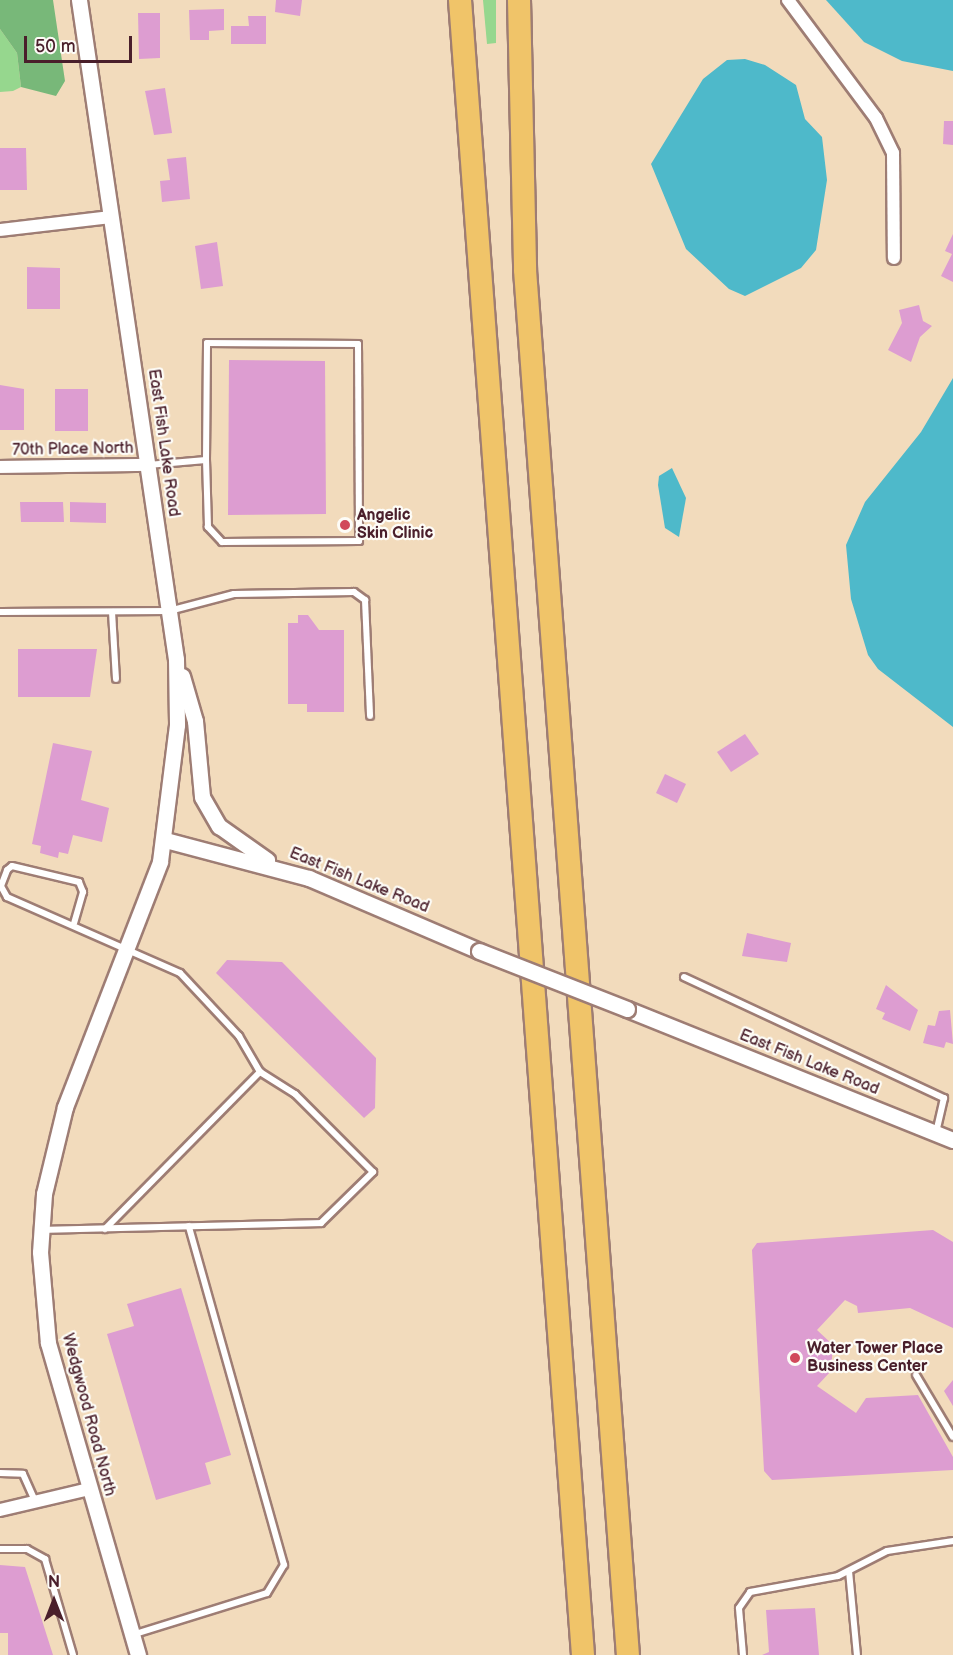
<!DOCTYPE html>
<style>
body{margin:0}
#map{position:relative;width:953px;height:1655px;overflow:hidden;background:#f2dbbc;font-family:"Balsamiq Sans",sans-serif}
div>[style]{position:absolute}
.green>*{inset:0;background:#96d78e}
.forest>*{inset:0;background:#78b879}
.water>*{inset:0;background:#4eb9ca}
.building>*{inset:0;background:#dd9dd1}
.roads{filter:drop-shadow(2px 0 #9e7d74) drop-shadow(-2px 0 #9e7d74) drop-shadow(0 2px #9e7d74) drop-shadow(0 -2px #9e7d74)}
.service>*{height:6px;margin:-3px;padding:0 3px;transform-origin:3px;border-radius:3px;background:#fff}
.minor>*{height:12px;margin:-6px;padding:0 6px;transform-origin:6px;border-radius:6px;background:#fff}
.tertiary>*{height:15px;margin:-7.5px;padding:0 7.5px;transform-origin:7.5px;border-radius:7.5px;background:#fff}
.motorway>*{height:22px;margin:-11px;padding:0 11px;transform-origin:11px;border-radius:11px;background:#f0c469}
.bridges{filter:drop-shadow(2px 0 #9e7d74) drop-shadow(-2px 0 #9e7d74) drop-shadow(0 2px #9e7d74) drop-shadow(0 -2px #9e7d74)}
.tertiary-bridge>*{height:15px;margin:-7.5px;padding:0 7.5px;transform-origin:7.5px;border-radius:7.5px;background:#fff}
.dots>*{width:16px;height:16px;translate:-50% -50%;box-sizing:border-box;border:3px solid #fdfcf7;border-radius:50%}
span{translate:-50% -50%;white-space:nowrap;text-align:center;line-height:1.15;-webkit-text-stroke:4.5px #fdfcf7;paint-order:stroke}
.street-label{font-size:16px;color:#4a1f2b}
.poi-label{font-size:16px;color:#4a1f2b;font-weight:700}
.left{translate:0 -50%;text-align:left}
.north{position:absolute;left:24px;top:1571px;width:60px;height:60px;-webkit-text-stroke:4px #fdfcf7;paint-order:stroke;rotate:0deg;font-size:16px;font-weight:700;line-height:24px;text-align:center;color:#4a1f2b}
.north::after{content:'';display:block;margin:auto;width:21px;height:27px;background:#4a1f2b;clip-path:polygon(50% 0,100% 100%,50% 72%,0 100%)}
.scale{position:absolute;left:24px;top:36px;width:108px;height:27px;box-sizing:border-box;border:3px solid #4a1f2b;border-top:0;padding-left:8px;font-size:18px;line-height:21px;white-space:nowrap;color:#4a1f2b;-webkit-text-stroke:4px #fdfcf7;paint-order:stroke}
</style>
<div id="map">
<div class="green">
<i style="clip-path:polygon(483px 0,496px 0,496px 43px,487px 44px)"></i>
<i style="clip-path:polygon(0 29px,17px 53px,21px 87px,13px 91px,0 92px)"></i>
</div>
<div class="forest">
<i style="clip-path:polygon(0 0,53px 0,65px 81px,56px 96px,21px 87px,17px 53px,0 29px)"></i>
</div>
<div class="water">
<i style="clip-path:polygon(826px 0,953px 0,953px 71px,902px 61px,864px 42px)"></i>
<i style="clip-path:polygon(745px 59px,765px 65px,796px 85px,805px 119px,822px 137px,827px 180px,816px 250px,801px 268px,745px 296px,729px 289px,686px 249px,651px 164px,703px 79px,727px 60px)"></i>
<i style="clip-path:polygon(953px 378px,953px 727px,878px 669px,868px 655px,851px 599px,846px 545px,865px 502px,921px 432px)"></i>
<i style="clip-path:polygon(672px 468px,686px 498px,679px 537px,665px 528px,658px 485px,659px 476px)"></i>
</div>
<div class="building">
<i style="clip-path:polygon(276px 0,302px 0,300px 16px,275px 12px)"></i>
<i style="clip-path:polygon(224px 9px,224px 30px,209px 31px,209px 40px,190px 40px,189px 10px)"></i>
<i style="clip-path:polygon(138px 13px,160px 13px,160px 58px,139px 59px)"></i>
<i style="clip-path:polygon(248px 16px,266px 16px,266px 44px,231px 44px,231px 26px,249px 26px)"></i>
<i style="clip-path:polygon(165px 88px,172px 133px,154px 135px,145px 91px)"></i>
<i style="clip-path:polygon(944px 121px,953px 121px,953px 145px,943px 144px)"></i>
<i style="clip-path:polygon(0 148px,26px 148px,27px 190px,0 190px)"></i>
<i style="clip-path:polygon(186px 157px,190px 199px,162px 202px,160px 181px,170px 180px,167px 159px)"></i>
<i style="clip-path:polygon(953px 234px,953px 282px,941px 276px,952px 254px,945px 251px)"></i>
<i style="clip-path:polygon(217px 242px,223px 286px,201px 289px,195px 246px)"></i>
<i style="clip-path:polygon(27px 267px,60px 268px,60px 309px,27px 309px)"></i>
<i style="clip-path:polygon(919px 305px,923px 321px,932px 326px,920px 337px,911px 362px,888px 350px,902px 323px,899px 310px)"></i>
<i style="clip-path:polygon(229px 360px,325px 361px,326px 514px,228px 515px)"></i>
<i style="clip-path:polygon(0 385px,24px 389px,24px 430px,0 430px)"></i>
<i style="clip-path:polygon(55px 389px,88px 389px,88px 431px,55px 431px)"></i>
<i style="clip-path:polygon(20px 502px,63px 502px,64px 522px,21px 522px)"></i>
<i style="clip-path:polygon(70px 502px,106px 503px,106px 523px,70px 522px)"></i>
<i style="clip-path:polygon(298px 615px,308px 615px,319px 630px,344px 630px,344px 712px,307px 712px,307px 704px,288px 704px,288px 623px,298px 623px)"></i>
<i style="clip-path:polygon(18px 649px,97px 649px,90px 697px,18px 697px)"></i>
<i style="clip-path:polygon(745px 734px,759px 754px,731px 772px,717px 752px)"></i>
<i style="clip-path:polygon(53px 743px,92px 751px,81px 800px,109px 808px,102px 842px,73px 835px,68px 854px,59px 852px,58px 858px,40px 853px,41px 846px,32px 844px)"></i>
<i style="clip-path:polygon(665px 774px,686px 784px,677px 803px,656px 793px)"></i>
<i style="clip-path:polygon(747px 933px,791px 943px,787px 962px,742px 956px)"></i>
<i style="clip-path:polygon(227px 960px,282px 962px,376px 1058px,375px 1108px,364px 1118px,216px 973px)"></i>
<i style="clip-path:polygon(886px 985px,918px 1010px,910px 1031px,882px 1019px,885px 1013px,876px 1009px)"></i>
<i style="clip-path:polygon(950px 1010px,953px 1044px,946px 1042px,944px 1048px,923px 1043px,928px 1025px,935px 1026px,939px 1011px)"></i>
<i style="clip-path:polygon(933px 1230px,953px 1242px,953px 1328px,910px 1308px,858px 1313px,857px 1306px,845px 1300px,817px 1330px,833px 1345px,831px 1371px,817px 1386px,856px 1413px,866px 1398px,918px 1395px,953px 1457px,953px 1470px,772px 1480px,764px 1471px,752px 1250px,757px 1243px)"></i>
<i style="clip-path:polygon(181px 1288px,231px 1455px,205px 1463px,211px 1484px,156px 1500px,107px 1334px,134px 1326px,127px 1304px)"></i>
<i style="clip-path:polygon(953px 1380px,953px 1406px,944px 1391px)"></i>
<i style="clip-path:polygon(0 1565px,25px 1567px,53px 1655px,8px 1655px,8px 1633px,0 1633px)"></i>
<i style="clip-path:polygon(815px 1608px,819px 1655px,762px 1655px,769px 1652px,766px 1610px)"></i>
</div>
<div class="roads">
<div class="service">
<i style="left:148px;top:465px;width:58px;rotate:-4.9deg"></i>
<i style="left:206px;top:460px;width:117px;rotate:-89.5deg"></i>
<i style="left:207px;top:343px;width:151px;rotate:0.4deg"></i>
<i style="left:358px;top:344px;width:197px;rotate:89.7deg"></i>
<i style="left:359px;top:541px;width:137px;rotate:179.6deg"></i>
<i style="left:222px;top:542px;width:21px;rotate:-133deg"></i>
<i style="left:208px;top:527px;width:67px;rotate:-91.7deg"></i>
<i style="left:0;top:612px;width:169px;rotate:-0.3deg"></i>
<i style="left:169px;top:611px;width:67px;rotate:-14.7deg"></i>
<i style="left:234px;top:594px;width:120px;rotate:-1deg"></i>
<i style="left:354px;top:592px;width:14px;rotate:36deg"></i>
<i style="left:365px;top:600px;width:116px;rotate:87.5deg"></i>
<i style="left:112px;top:612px;width:67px;rotate:86.6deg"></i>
<i style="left:684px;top:977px;width:287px;rotate:25deg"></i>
<i style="left:944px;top:1098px;width:35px;rotate:103deg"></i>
<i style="left:105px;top:1229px;width:221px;rotate:-45.4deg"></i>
<i style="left:42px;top:1230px;width:279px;rotate:-1.4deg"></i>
<i style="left:321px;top:1223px;width:73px;rotate:-44.4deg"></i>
<i style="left:373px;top:1172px;width:110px;rotate:-135deg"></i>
<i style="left:295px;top:1094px;width:41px;rotate:-147.8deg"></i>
<i style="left:260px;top:1072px;width:42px;rotate:-120.3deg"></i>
<i style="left:239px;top:1036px;width:86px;rotate:-133.1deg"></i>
<i style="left:180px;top:973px;width:189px;rotate:-156.3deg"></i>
<i style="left:7px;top:897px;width:13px;rotate:-119deg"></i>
<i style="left:1px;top:886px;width:17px;rotate:-69deg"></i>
<i style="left:7px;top:870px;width:6px;rotate:-39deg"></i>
<i style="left:12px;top:866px;width:69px;rotate:13.4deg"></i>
<i style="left:79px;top:882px;width:11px;rotate:68deg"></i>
<i style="left:83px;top:892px;width:32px;rotate:106deg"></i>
<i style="left:916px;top:1375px;width:72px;rotate:59.2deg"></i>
<i style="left:0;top:1473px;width:23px;rotate:2deg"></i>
<i style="left:23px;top:1474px;width:32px;rotate:66deg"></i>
<i style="left:0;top:1549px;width:27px"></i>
<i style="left:27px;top:1549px;width:21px;rotate:29deg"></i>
<i style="left:45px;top:1559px;width:100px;rotate:73.7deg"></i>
<i style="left:849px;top:1571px;width:84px;rotate:84.6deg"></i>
<i style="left:132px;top:1635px;width:141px;rotate:-17.3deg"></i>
<i style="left:267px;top:1593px;width:33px;rotate:-59deg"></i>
<i style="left:284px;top:1565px;width:352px;rotate:-105.7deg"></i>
<i style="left:743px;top:1655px;width:47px;rotate:-94.9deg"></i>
<i style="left:739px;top:1608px;width:19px;rotate:-55deg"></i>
<i style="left:750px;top:1592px;width:89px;rotate:-10.3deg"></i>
<i style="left:838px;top:1576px;width:55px;rotate:-27deg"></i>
<i style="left:887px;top:1551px;width:67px;rotate:-8.6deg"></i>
</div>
<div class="minor">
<i style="left:788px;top:0;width:147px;rotate:53.3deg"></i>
<i style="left:876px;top:118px;width:39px;rotate:64deg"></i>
<i style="left:893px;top:153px;width:105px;rotate:89.5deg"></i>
<i style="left:0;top:230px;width:112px;rotate:-6.7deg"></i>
<i style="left:0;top:467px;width:147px;rotate:-0.8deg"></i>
<i style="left:0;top:1510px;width:91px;rotate:-13.3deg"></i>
</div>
<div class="tertiary">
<i style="left:79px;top:0;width:666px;rotate:81.63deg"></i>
<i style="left:176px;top:659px;width:66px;rotate:89.1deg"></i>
<i style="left:177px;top:725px;width:138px;rotate:97.1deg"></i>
<i style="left:160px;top:862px;width:263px;rotate:111.2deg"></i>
<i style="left:65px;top:1107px;width:89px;rotate:103.6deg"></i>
<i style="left:44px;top:1194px;width:58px;rotate:93.9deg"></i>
<i style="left:40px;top:1252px;width:91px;rotate:85deg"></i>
<i style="left:48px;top:1343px;width:325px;rotate:73.9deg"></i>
<i style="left:182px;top:676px;width:47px;rotate:73.9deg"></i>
<i style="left:195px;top:721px;width:76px;rotate:84.7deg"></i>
<i style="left:202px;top:797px;width:34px;rotate:60deg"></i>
<i style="left:219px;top:826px;width:59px;rotate:35.3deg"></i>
<i style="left:165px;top:840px;width:149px;rotate:14.8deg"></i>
<i style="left:309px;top:878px;width:185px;rotate:23.2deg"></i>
<i style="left:627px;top:1009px;width:351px;rotate:21.9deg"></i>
</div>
<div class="motorway">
<i style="left:460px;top:0;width:1660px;rotate:85.75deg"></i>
<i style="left:519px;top:0;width:270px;rotate:88.7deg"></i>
<i style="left:525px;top:270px;width:1389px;rotate:85.75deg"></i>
</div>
</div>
<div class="bridges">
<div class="tertiary-bridge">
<i style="left:479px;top:951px;width:159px;rotate:21.4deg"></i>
</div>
</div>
<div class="dots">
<i style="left:345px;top:525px;background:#d1495b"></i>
<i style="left:795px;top:1358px;background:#d1495b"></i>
</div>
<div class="street-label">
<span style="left:163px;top:443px;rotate:82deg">East Fish Lake Road</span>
<span style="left:73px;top:450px;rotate:-1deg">70th Place North</span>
<span style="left:359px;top:881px;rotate:22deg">East Fish Lake Road</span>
<span style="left:809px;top:1063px;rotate:22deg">East Fish Lake Road</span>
<span style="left:88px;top:1415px;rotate:75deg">Wedgwood Road North</span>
</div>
<div class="poi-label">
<span class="left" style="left:357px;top:525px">Angelic<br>Skin Clinic</span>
<span class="left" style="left:807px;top:1358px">Water Tower Place<br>Business Center</span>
</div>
<div class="north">N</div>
<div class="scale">50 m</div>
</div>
